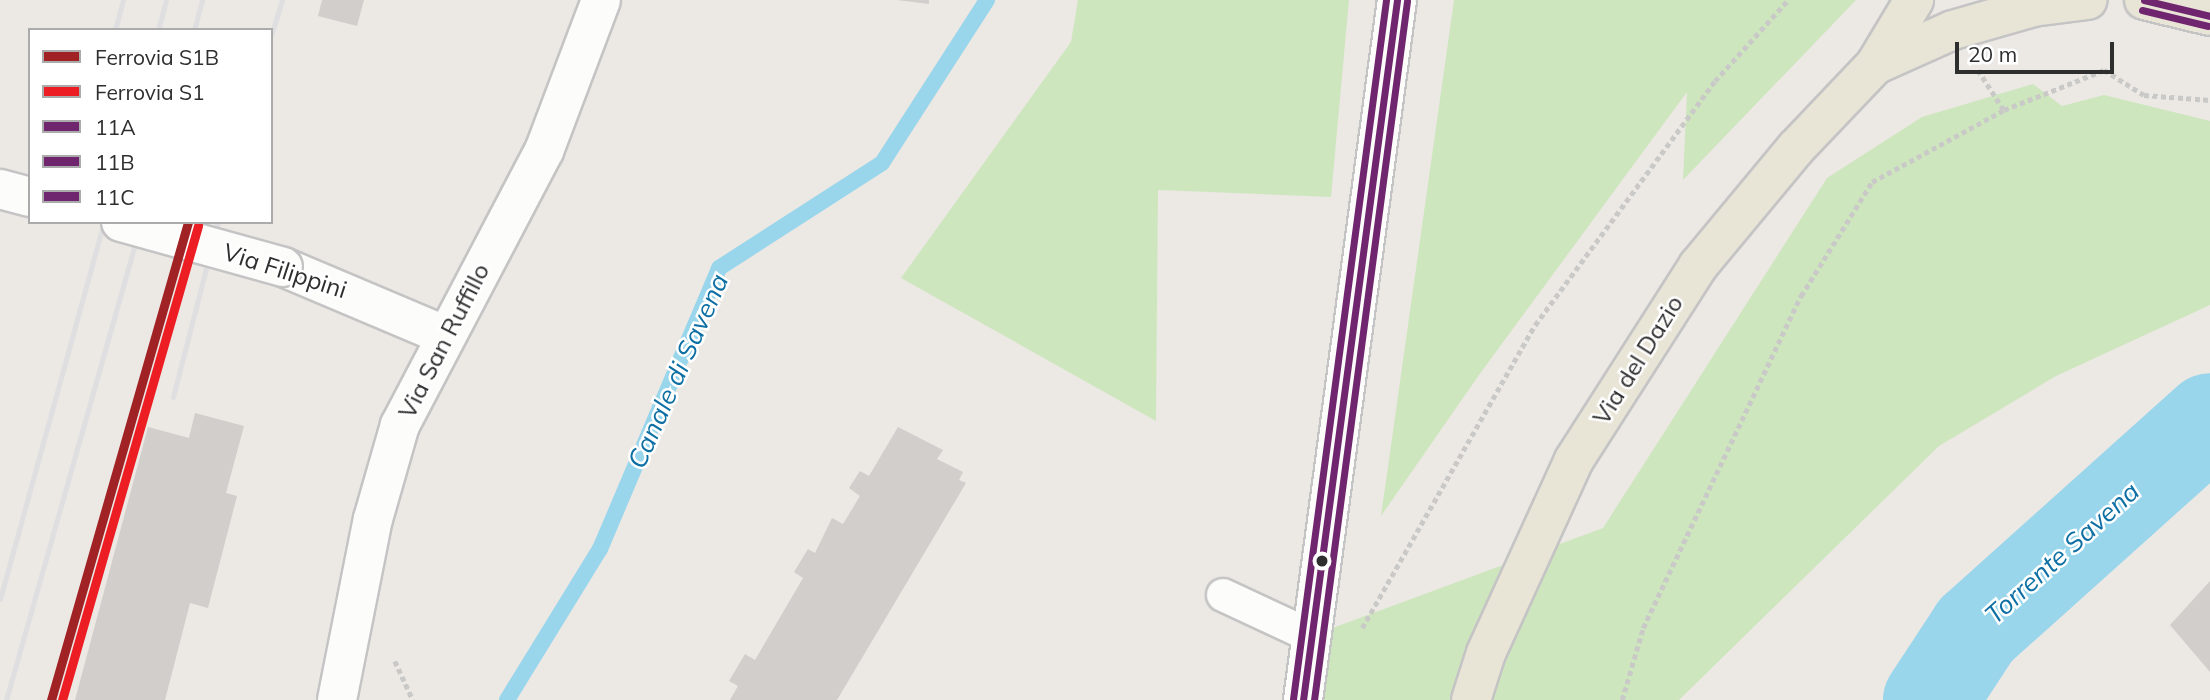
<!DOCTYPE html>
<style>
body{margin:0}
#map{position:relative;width:2210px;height:700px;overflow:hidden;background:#ece8e4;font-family:Mulish,sans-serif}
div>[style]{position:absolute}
.green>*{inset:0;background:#cee6be}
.stream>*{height:16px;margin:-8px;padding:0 8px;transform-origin:8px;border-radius:8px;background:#99d6ec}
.river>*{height:94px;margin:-47px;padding:0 47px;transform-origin:47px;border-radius:47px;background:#99d6ec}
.building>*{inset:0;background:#d1cecb}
.path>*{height:4.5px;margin-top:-2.25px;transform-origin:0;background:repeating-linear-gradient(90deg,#c9c9c8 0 5px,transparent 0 8.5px)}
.roads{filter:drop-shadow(2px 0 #c5c4c5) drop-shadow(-2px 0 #c5c4c5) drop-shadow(0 2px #c5c4c5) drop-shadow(0 -2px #c5c4c5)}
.lane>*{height:32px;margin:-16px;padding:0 16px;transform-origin:16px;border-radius:16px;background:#fcfcfb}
.street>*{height:38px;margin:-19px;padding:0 19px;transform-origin:19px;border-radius:19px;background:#fcfcfb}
.primary>*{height:38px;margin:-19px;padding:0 19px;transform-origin:19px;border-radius:19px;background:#e8e4d6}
.rail>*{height:5px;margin:-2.5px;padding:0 2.5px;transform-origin:2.5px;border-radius:2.5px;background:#dfdfe1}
.bridges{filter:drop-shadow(2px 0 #c5c4c5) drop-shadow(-2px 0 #c5c4c5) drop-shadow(0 2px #c5c4c5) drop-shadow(0 -2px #c5c4c5)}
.street-bridge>*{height:38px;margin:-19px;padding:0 19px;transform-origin:19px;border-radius:19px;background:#fcfcfb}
.bus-1>*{height:7px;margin:-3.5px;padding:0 3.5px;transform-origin:3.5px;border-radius:3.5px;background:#70266f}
.bus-2>*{height:7px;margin:-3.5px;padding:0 3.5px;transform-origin:3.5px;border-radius:3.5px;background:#70266f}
.bus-3>*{height:7px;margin:-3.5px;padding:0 3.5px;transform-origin:3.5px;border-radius:3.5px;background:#70266f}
.rail-1>*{height:9px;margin:-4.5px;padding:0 4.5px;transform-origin:4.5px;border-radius:4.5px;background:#a02225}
.rail-2>*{height:9px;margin:-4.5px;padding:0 4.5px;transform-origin:4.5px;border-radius:4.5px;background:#ed1d24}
.dots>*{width:19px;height:19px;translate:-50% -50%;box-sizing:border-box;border:4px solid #fff;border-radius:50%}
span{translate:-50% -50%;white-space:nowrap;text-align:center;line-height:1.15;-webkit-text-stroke:5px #fff;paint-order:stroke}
.street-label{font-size:24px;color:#2e2e2e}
.water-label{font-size:26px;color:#0d6fa3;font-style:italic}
.legend{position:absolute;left:28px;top:28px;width:245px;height:196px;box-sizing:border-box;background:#fff;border:2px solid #ababab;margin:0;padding:9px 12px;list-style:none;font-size:21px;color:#2e2e2e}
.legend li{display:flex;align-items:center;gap:14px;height:35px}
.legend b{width:35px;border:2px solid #ababab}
.scale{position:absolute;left:1955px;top:42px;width:159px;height:32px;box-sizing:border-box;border:4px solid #2e2e2e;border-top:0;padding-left:9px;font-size:21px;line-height:24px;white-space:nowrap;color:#2e2e2e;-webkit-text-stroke:5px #fff;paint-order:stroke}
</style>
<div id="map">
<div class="green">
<i style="clip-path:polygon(1078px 0,1349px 0,1331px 197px,1158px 190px,1156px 421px,901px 278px,1071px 42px)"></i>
<i style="clip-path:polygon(1454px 0,1856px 0,1683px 180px,1687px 92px,1479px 375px,1381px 516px)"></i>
<i style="clip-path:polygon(2033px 84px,2062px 106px,2104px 95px,2210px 121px,2210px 305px,2056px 376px,1939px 446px,1679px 700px,1302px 700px,1311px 636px,1603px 528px,1827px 178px,1922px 117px)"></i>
</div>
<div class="stream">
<i style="left:507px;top:700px;width:177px;rotate:-58.4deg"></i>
<i style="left:600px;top:549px;width:305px;rotate:-67deg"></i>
<i style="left:719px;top:268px;width:194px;rotate:-32.8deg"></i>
<i style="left:882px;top:163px;width:194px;rotate:-57.2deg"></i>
</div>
<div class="river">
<i style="left:1930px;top:700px;width:84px;rotate:-56.7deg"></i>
<i style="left:1976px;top:630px;width:314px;rotate:-41.9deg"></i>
</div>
<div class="building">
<i style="clip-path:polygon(322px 0,364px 0,357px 26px,318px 16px)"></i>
<i style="clip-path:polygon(897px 0,929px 0,929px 4px)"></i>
<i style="clip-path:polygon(195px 413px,244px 426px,226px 493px,237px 496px,208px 608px,190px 603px,165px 700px,75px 700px,148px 427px,189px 438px)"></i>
<i style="clip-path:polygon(898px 427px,943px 450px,937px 459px,963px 472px,959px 480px,966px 483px,837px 700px,730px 700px,738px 686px,729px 681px,745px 654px,755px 660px,803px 578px,794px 572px,808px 549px,815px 553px,832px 518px,843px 524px,860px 496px,849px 488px,860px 471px,869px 476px)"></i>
<i style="clip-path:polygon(2210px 581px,2210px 672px,2170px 625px)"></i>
</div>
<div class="path">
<i style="left:1978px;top:70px;width:48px;rotate:57deg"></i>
<i style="left:1362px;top:628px;width:349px;rotate:-60.3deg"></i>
<i style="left:1535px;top:325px;width:303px;rotate:-53.6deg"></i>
<i style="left:1715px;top:81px;width:109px;rotate:-48deg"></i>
<i style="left:395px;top:661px;width:43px;rotate:65.2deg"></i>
<i style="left:1622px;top:700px;width:75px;rotate:-73.7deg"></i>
<i style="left:1643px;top:628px;width:368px;rotate:-64.6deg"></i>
<i style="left:1801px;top:296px;width:134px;rotate:-58.1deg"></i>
<i style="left:1872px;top:182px;width:150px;rotate:-28.6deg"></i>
<i style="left:2004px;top:110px;width:108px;rotate:-21.8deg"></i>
<i style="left:2104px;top:70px;width:47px;rotate:32deg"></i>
<i style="left:2144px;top:95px;width:66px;rotate:4.3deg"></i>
</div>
<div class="roads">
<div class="lane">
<i style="left:1223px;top:595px;width:97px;rotate:25deg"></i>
</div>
<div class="street">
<i style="left:0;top:189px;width:31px;rotate:15deg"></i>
<i style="left:283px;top:267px;width:175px;rotate:22.9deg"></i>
<i style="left:337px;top:700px;width:185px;rotate:-78.8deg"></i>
<i style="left:373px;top:519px;width:98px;rotate:-74deg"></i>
<i style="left:400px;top:425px;width:310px;rotate:-62.3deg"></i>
<i style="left:544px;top:151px;width:161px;rotate:-69.3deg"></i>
<i style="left:1303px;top:700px;width:706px;rotate:-82.35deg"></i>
</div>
<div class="primary">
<i style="left:2144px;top:0;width:68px;rotate:13.6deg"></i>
<i style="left:1875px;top:65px;width:85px;rotate:-24.2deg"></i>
<i style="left:1953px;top:30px;width:83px;rotate:-16deg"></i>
<i style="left:2033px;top:7px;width:55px;rotate:-7.3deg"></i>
<i style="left:1471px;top:700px;width:49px;rotate:-72.3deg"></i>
<i style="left:1486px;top:653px;width:212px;rotate:-65.5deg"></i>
<i style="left:1574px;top:460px;width:230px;rotate:-57.4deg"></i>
<i style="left:1698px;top:266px;width:153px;rotate:-50.3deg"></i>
<i style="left:1796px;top:148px;width:115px;rotate:-46.4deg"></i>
<i style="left:1875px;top:65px;width:76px;rotate:-59deg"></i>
</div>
</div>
<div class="rail">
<i style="left:115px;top:30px;width:31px;rotate:-75deg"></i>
<i style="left:158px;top:30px;width:31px;rotate:-75deg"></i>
<i style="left:194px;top:30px;width:31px;rotate:-75deg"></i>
<i style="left:271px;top:36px;width:38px;rotate:-73deg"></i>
<i style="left:173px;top:397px;width:181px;rotate:-75.6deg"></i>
<i style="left:0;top:599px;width:391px;rotate:-74.6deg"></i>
<i style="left:6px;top:700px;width:497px;rotate:-74.2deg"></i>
</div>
<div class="bridges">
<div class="street-bridge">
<i style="left:121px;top:222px;width:168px;rotate:15.5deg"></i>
</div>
</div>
<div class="bus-1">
<i style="left:2144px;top:0;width:68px;rotate:13.6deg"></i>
<i style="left:1303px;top:700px;width:706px;rotate:-82.35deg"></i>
</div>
<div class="bus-2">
<i style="left:2142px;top:10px;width:68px;rotate:13.6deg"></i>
<i style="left:1314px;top:700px;width:705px;rotate:-82.42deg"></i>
</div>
<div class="bus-3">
<i style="left:1293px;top:699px;width:705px;rotate:-82.42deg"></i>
</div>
<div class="rail-1">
<i style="left:51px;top:700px;width:497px;rotate:-74deg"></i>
</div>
<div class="rail-2">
<i style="left:62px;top:700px;width:494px;rotate:-74deg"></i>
</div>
<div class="dots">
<i style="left:1322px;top:561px;background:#2e2e2e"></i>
</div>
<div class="street-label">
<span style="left:285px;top:271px;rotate:18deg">Via Filippini</span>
<span style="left:444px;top:341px;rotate:-63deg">Via San Ruffillo</span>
<span style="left:1638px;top:360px;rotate:-58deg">Via del Dazio</span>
</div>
<div class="water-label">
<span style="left:678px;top:371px;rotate:-66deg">Canale di Savena</span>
<span style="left:2062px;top:553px;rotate:-42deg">Torrente Savena</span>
</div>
<ul class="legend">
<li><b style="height:9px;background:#a02225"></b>Ferrovia S1B</li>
<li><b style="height:9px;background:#ed1d24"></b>Ferrovia S1</li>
<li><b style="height:9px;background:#70266f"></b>11A</li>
<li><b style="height:9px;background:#70266f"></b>11B</li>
<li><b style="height:9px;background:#70266f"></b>11C</li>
</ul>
<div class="scale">20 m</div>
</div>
